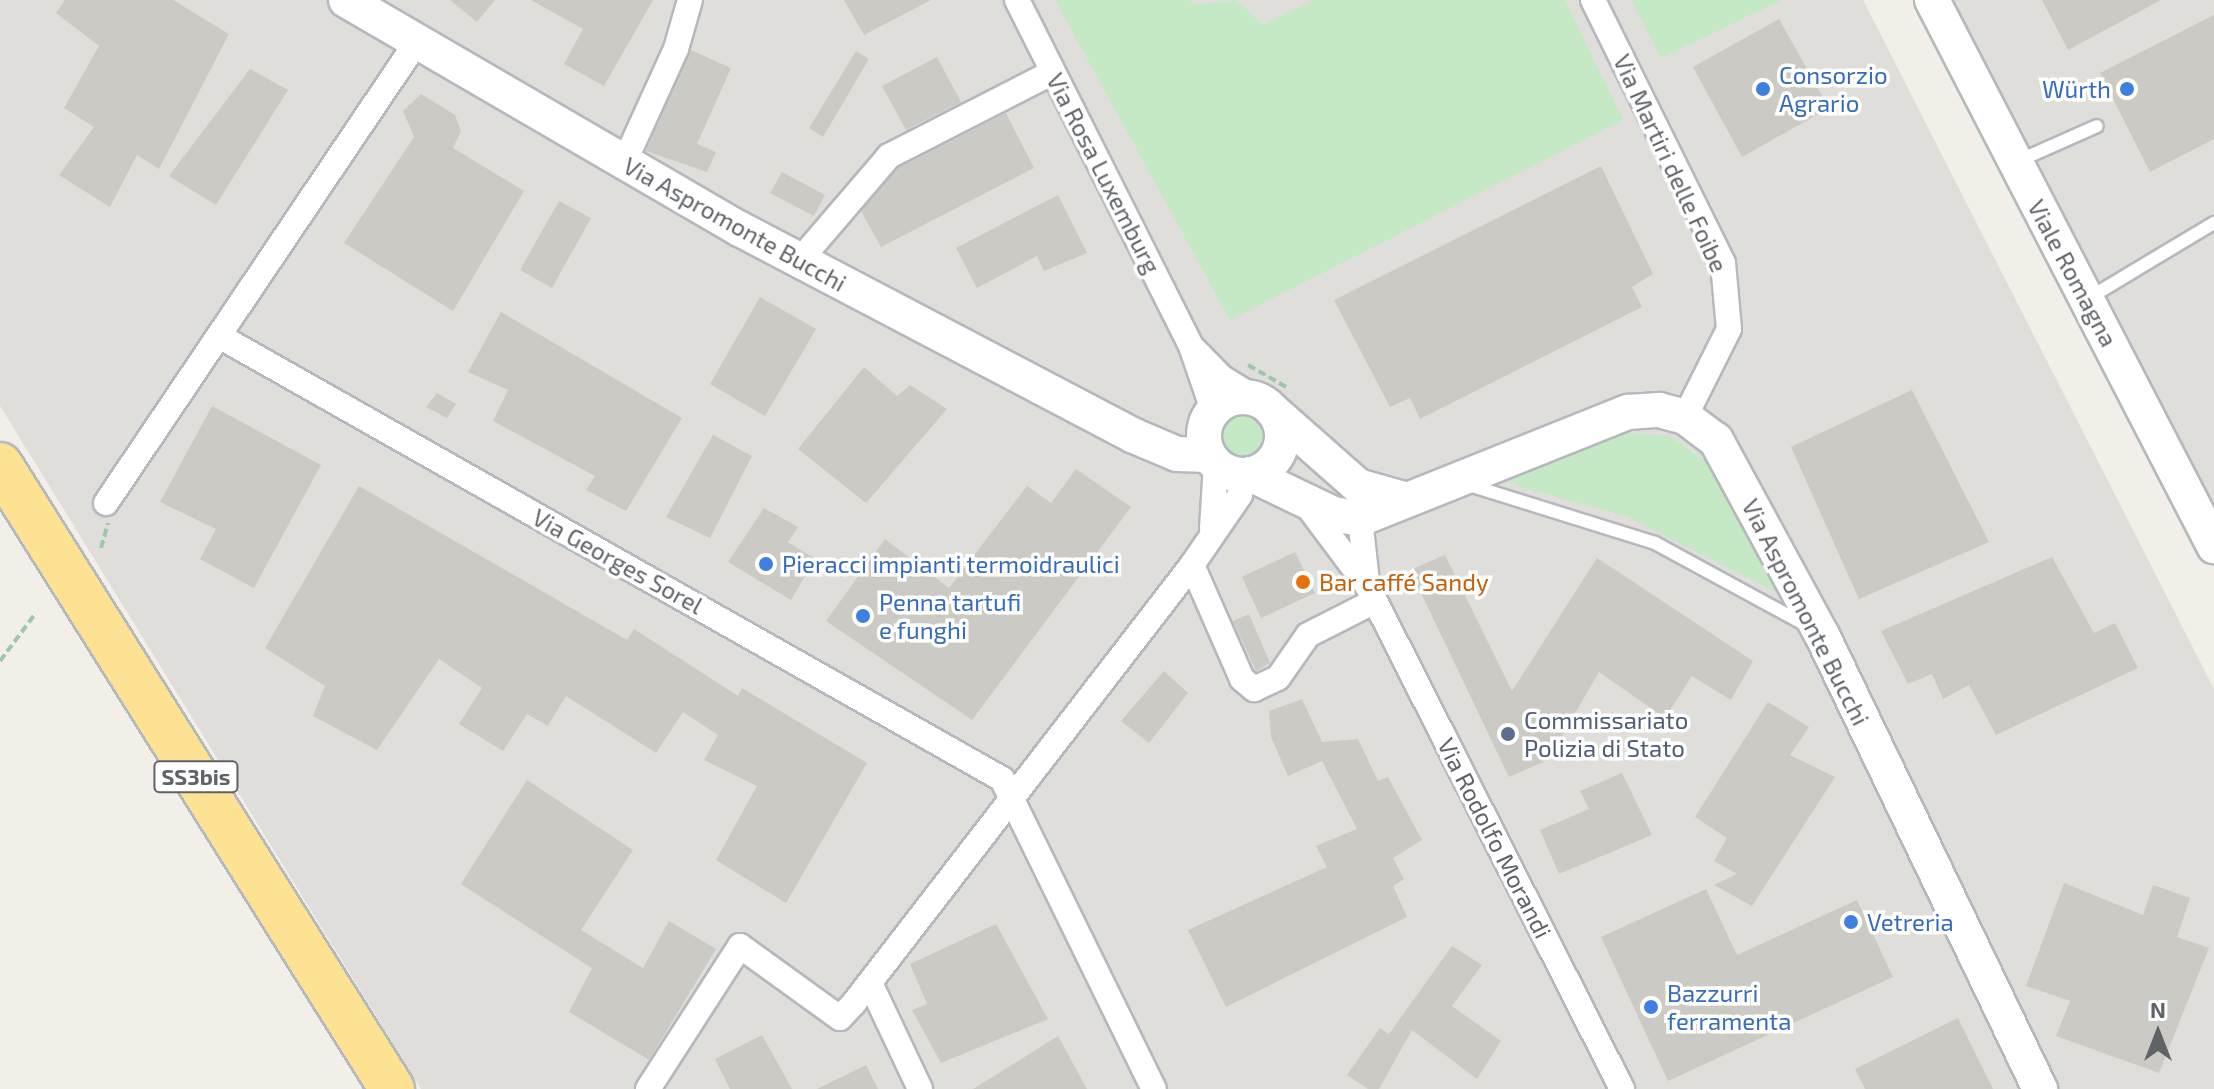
<!DOCTYPE html>
<meta charset="utf-8">
<style>
body{margin:0}
#map{position:relative;width:2214px;height:1089px;overflow:hidden;background:#f1efe8;font-family:"Exo 2",sans-serif}
div>[style]{position:absolute}
.industrial>*{inset:0;background:#e0deda}
.green>*{inset:0;background:#c5e8c5}
.round{border-radius:50%}
.building>*{inset:0;background:#cccac5}
.path>*{height:4px;margin-top:-2px;transform-origin:0;background:repeating-linear-gradient(90deg,#9cc7a9 0 8px,transparent 0 12px)}
.roads{filter:drop-shadow(2px 0 #b5b8bc) drop-shadow(-2px 0 #b5b8bc) drop-shadow(0 2px #b5b8bc) drop-shadow(0 -2px #b5b8bc)}
.lane>*{height:12px;margin:-6px;padding:0 6px;transform-origin:6px;border-radius:6px;background:#fff}
.street>*{height:24px;margin:-12px;padding:0 12px;transform-origin:12px;border-radius:12px;background:#fff}
.secondary>*{height:34px;margin:-17px;padding:0 17px;transform-origin:17px;border-radius:17px;background:#fff}
.secondary>.ring{margin:-17px;padding:0;box-sizing:content-box;background:none;border:34px solid #fff;border-radius:50%}
.highway>*{height:44px;margin:-22px;padding:0 22px;transform-origin:22px;border-radius:22px;background:#fde293}
.dots>*{width:22px;height:22px;translate:-50% -50%;box-sizing:border-box;border:4px solid #fff;border-radius:50%}
span{translate:-50% -50%;white-space:nowrap;text-align:center;line-height:1.15;-webkit-text-stroke:7px #fff;paint-order:stroke}
.shield-label span{padding:2px 6px;background:#fff;border:2px solid;border-radius:6px;-webkit-text-stroke-width:0}
.shield-label{font-size:22px;color:#5f6368;font-weight:700}
.shop-label{font-size:24px;color:#366cbe}
.left{translate:0 -50%;text-align:left}
.right{translate:-100% -50%;text-align:right}
.street-label{font-size:24px;color:#5f6368}
.food-label{font-size:24px;color:#c56008}
.service-label{font-size:24px;color:#4e5e75}
.north{position:absolute;left:2118px;top:993px;width:80px;height:80px;-webkit-text-stroke:6px #fff;paint-order:stroke;rotate:0deg;font-size:22px;font-weight:700;line-height:32px;text-align:center;color:#5f6368}
.north::after{content:'';display:block;margin:auto;width:28px;height:36px;background:#5f6368;clip-path:polygon(50% 0,100% 100%,50% 72%,0 100%)}
</style>
<div id="map">
<div class="industrial">
<i style="clip-path:polygon(0 0,1863px 0,2214px 689px,2214px 1089px,421px 1089px,0 406px)"></i>
<i style="clip-path:polygon(1942px 0,2214px 0,2214px 533px)"></i>
</div>
<div class="green">
<i style="clip-path:polygon(1055px 0,1190px 0,1193px 5px,1236px 0,1263px 25px,1314px 0,1565px 0,1623px 120px,1230px 320px)"></i>
<i style="clip-path:polygon(1631px 0,1782px 0,1661px 58px)"></i>
<i class="round" style="left:1215px;top:411px;width:52px;height:52px"></i>
<i style="clip-path:polygon(1619px 432px,1670px 436px,1712px 466px,1776px 592px,1626px 516px,1519px 487px,1505px 476px)"></i>
</div>
<div class="building">
<i style="clip-path:polygon(65px 0,173px 0,229px 34px,159px 169px,137px 155px,110px 207px,59px 175px,94px 127px,64px 108px,99px 46px,56px 13px)"></i>
<i style="clip-path:polygon(450px 0,495px 0,477px 22px)"></i>
<i style="clip-path:polygon(531px 0,653px 0,604px 86px,564px 64px,583px 29px)"></i>
<i style="clip-path:polygon(844px 0,931px 0,864px 35px)"></i>
<i style="clip-path:polygon(2042px 0,2161px 0,2068px 50px)"></i>
<i style="clip-path:polygon(2214px 15px,2214px 139px,2150px 172px,2100px 73px)"></i>
<i style="clip-path:polygon(1779px 19px,1829px 108px,1742px 157px,1693px 67px)"></i>
<i style="clip-path:polygon(691px 50px,731px 68px,697px 144px,716px 152px,707px 172px,646px 151px)"></i>
<i style="clip-path:polygon(856px 51px,869px 59px,823px 137px,809px 128px)"></i>
<i style="clip-path:polygon(937px 57px,961px 102px,906px 130px,882px 86px)"></i>
<i style="clip-path:polygon(250px 69px,288px 90px,216px 205px,169px 176px)"></i>
<i style="clip-path:polygon(421px 94px,455px 115px,461px 131px,453px 148px,524px 191px,453px 311px,344px 243px,414px 137px,403px 111px)"></i>
<i style="clip-path:polygon(1006px 113px,1034px 168px,881px 247px,861px 211px,898px 168px)"></i>
<i style="clip-path:polygon(1601px 166px,1653px 274px,1632px 287px,1642px 307px,1420px 419px,1410px 398px,1390px 407px,1334px 300px)"></i>
<i style="clip-path:polygon(782px 172px,825px 195px,814px 216px,770px 193px)"></i>
<i style="clip-path:polygon(1058px 195px,1087px 253px,1044px 271px,1037px 256px,977px 288px,956px 248px)"></i>
<i style="clip-path:polygon(559px 201px,591px 218px,552px 288px,520px 270px)"></i>
<i style="clip-path:polygon(760px 297px,816px 329px,765px 416px,710px 384px)"></i>
<i style="clip-path:polygon(501px 312px,682px 418px,626px 511px,586px 490px,595px 476px,493px 421px,508px 390px,468px 372px)"></i>
<i style="clip-path:polygon(864px 367px,897px 396px,910px 385px,947px 409px,866px 503px,798px 449px)"></i>
<i style="clip-path:polygon(1912px 390px,1989px 542px,1859px 599px,1791px 447px)"></i>
<i style="clip-path:polygon(437px 393px,456px 404px,447px 418px,426px 407px)"></i>
<i style="clip-path:polygon(212px 406px,321px 465px,254px 588px,200px 559px,216px 529px,160px 502px)"></i>
<i style="clip-path:polygon(713px 435px,752px 456px,710px 538px,666px 517px)"></i>
<i style="clip-path:polygon(1076px 469px,1131px 507px,972px 720px,826px 621px,885px 539px,949px 588px,1027px 486px,1051px 503px)"></i>
<i style="clip-path:polygon(359px 486px,627px 640px,634px 629px,738px 696px,742px 688px,867px 763px,786px 903px,716px 860px,757px 786px,704px 760px,718px 735px,683px 712px,656px 753px,566px 696px,548px 726px,527px 714px,503px 751px,459px 724px,482px 688px,439px 659px,377px 750px,313px 716px,325px 686px,265px 648px)"></i>
<i style="clip-path:polygon(764px 508px,798px 527px,788px 542px,815px 559px,791px 600px,728px 562px)"></i>
<i style="clip-path:polygon(1295px 552px,1315px 593px,1261px 618px,1242px 577px)"></i>
<i style="clip-path:polygon(1445px 555px,1512px 691px,1597px 558px,1753px 661px,1731px 700px,1692px 676px,1665px 718px,1599px 672px,1548px 760px,1509px 777px,1410px 570px)"></i>
<i style="clip-path:polygon(2052px 557px,2094px 633px,2115px 623px,2138px 668px,1996px 735px,1969px 685px,1943px 699px,1932px 674px,1908px 684px,1881px 631px)"></i>
<i style="clip-path:polygon(1249px 614px,1270px 663px,1256px 671px,1233px 621px)"></i>
<i style="clip-path:polygon(1164px 671px,1188px 693px,1149px 743px,1121px 721px)"></i>
<i style="clip-path:polygon(1302px 699px,1322px 742px,1358px 739px,1378px 781px,1388px 777px,1422px 840px,1393px 858px,1404px 879px,1393px 886px,1407px 917px,1226px 1007px,1188px 930px,1327px 867px,1316px 846px,1357px 829px,1322px 761px,1288px 776px,1271px 737px,1269px 711px)"></i>
<i style="clip-path:polygon(1768px 702px,1809px 727px,1790px 755px,1835px 777px,1752px 906px,1714px 885px,1737px 874px,1714px 861px,1727px 838px,1695px 817px)"></i>
<i style="clip-path:polygon(1622px 773px,1652px 835px,1559px 874px,1540px 830px,1589px 809px,1580px 791px)"></i>
<i style="clip-path:polygon(527px 780px,633px 850px,581px 930px,643px 968px,669px 921px,716px 949px,649px 1060px,569px 1012px,592px 968px,461px 884px)"></i>
<i style="clip-path:polygon(2064px 883px,2143px 915px,2153px 885px,2190px 898px,2177px 937px,2209px 948px,2159px 1073px,2056px 1036px,2070px 1001px,2026px 986px)"></i>
<i style="clip-path:polygon(1706px 889px,1737px 955px,1857px 900px,1893px 977px,1668px 1081px,1601px 937px)"></i>
<i style="clip-path:polygon(996px 924px,1048px 1019px,941px 1063px,912px 1010px,927px 1004px,910px 964px)"></i>
<i style="clip-path:polygon(1452px 946px,1482px 965px,1452px 1006px,1501px 1041px,1477px 1079px,1412px 1030px,1379px 1089px,1368px 1089px,1347px 1075px,1380px 1028px,1389px 1034px)"></i>
<i style="clip-path:polygon(1958px 1018px,1993px 1089px,1865px 1089px,1855px 1069px)"></i>
<i style="clip-path:polygon(762px 1035px,792px 1089px,730px 1089px,715px 1059px)"></i>
<i style="clip-path:polygon(1058px 1036px,1087px 1089px,973px 1089px)"></i>
<i style="clip-path:polygon(866px 1065px,878px 1089px,817px 1089px)"></i>
</div>
<div class="path">
<i style="left:1248px;top:365px;width:46px;rotate:29.9deg"></i>
<i style="left:101px;top:548px;width:26px;rotate:-74deg"></i>
<i style="left:0;top:661px;width:59px;rotate:-53.3deg"></i>
</div>
<div class="roads">
<div class="lane">
<i style="left:2018px;top:161px;width:86px;rotate:-23.9deg"></i>
<i style="left:2089px;top:298px;width:146px;rotate:-31deg"></i>
<i style="left:1466px;top:484px;width:198px;rotate:17.3deg"></i>
<i style="left:1655px;top:543px;width:172px;rotate:28.5deg"></i>
</div>
<div class="street">
<i style="left:1017px;top:0;width:387px;rotate:63.3deg"></i>
<i style="left:1191px;top:346px;width:68px;rotate:71deg"></i>
<i style="left:1593px;top:0;width:293px;rotate:63.7deg"></i>
<i style="left:1723px;top:263px;width:66px;rotate:84.8deg"></i>
<i style="left:1729px;top:329px;width:98px;rotate:116.6deg"></i>
<i style="left:624px;top:163px;width:125px;rotate:-65.5deg"></i>
<i style="left:676px;top:49px;width:51px;rotate:-74.1deg"></i>
<i style="left:800px;top:260px;width:137px;rotate:-49.4deg"></i>
<i style="left:889px;top:156px;width:184px;rotate:-27.1deg"></i>
<i style="left:219px;top:336px;width:900px;rotate:29.5deg"></i>
<i style="left:1002px;top:779px;width:345px;rotate:63.9deg"></i>
<i style="left:1196px;top:351px;width:36px;rotate:46deg"></i>
<i style="left:1221px;top:377px;width:46px;rotate:31.6deg"></i>
<i style="left:106px;top:503px;width:555px;rotate:-56.02deg"></i>
<i style="left:1309px;top:508px;width:99px;rotate:53.2deg"></i>
<i style="left:1368px;top:587px;width:563px;rotate:63.16deg"></i>
<i style="left:1360px;top:519px;width:62px;rotate:83.6deg"></i>
<i style="left:1212px;top:528px;width:64px;rotate:-86.4deg"></i>
<i style="left:1192px;top:565px;width:124px;rotate:66.3deg"></i>
<i style="left:1242px;top:679px;width:16px;rotate:40deg"></i>
<i style="left:1254px;top:689px;width:26px;rotate:-25deg"></i>
<i style="left:1278px;top:678px;width:52px;rotate:-55.1deg"></i>
<i style="left:1308px;top:635px;width:75px;rotate:-26.9deg"></i>
<i style="left:870px;top:983px;width:117px;rotate:64.7deg"></i>
<i style="left:648px;top:1089px;width:170px;rotate:-57.2deg"></i>
<i style="left:740px;top:946px;width:123px;rotate:35.8deg"></i>
<i style="left:840px;top:1018px;width:21px;rotate:-47deg"></i>
<i style="left:854px;top:1003px;width:553px;rotate:-52.34deg"></i>
<i style="left:1192px;top:565px;width:85px;rotate:-55.6deg"></i>
<i style="left:1240px;top:495px;width:20px;rotate:-81deg"></i>
</div>
<div class="secondary">
<i style="left:346px;top:0;width:456px;rotate:30.2deg"></i>
<i style="left:740px;top:229px;width:443px;rotate:27.7deg"></i>
<i style="left:1132px;top:435px;width:49px;rotate:22.9deg"></i>
<i style="left:1177px;top:454px;width:32px;rotate:2deg"></i>
<i style="left:1932px;top:0;width:615px;rotate:62.68deg"></i>
<i class="ring" style="left:1204px;top:397px;width:44px;height:44px"></i>
<i style="left:1273px;top:411px;width:113px;rotate:41.4deg"></i>
<i style="left:1358px;top:486px;width:48px;rotate:15.8deg"></i>
<i style="left:1250px;top:474px;width:92px;rotate:25.7deg"></i>
<i style="left:1333px;top:514px;width:27px;rotate:10deg"></i>
<i style="left:1360px;top:519px;width:289px;rotate:-21.8deg"></i>
<i style="left:1628px;top:412px;width:31px;rotate:-4deg"></i>
<i style="left:1659px;top:410px;width:27px;rotate:15deg"></i>
<i style="left:1685px;top:417px;width:39px;rotate:37deg"></i>
<i style="left:1716px;top:440px;width:222px;rotate:61.5deg"></i>
<i style="left:1822px;top:635px;width:504px;rotate:64.35deg"></i>
</div>
<div class="highway">
<i style="left:0;top:465px;width:737px;rotate:57.86deg"></i>
</div>
</div>
<div class="dots">
<i style="left:1763px;top:89px;background:#3f7fe0"></i>
<i style="left:2127px;top:89px;background:#3f7fe0"></i>
<i style="left:766px;top:564px;background:#3f7fe0"></i>
<i style="left:1303px;top:582px;background:#e8710a"></i>
<i style="left:863px;top:616px;background:#3f7fe0"></i>
<i style="left:1508px;top:734px;background:#5c6f8a"></i>
<i style="left:1851px;top:922px;background:#3f7fe0"></i>
<i style="left:1651px;top:1007px;background:#3f7fe0"></i>
</div>
<div class="shield-label">
<span style="left:196px;top:777px">SS3bis</span>
</div>
<div class="shop-label">
<span class="left" style="left:1779px;top:89px">Consorzio<br>Agrario</span>
<span class="right" style="left:2111px;top:89px">Würth</span>
<span class="left" style="left:782px;top:564px">Pieracci impianti termoidraulici</span>
<span class="left" style="left:879px;top:616px">Penna tartufi<br>e funghi</span>
<span class="left" style="left:1867px;top:922px">Vetreria</span>
<span class="left" style="left:1667px;top:1007px">Bazzurri<br>ferramenta</span>
</div>
<div class="street-label">
<span style="left:1671px;top:163px;rotate:65deg">Via Martiri delle Foibe</span>
<span style="left:1104px;top:173px;rotate:63deg">Via Rosa Luxemburg</span>
<span style="left:735px;top:224px;rotate:29deg">Via Aspromonte Bucchi</span>
<span style="left:2073px;top:273px;rotate:62deg">Viale Romagna</span>
<span style="left:618px;top:561px;rotate:29deg">Via Georges Sorel</span>
<span style="left:1806px;top:612px;rotate:63deg">Via Aspromonte Bucchi</span>
<span style="left:1495px;top:838px;rotate:63deg">Via Rodolfo Morandi</span>
</div>
<div class="food-label">
<span class="left" style="left:1319px;top:582px">Bar caffé Sandy</span>
</div>
<div class="service-label">
<span class="left" style="left:1524px;top:734px">Commissariato<br>Polizia di Stato</span>
</div>
<div class="north">N</div>
</div>
